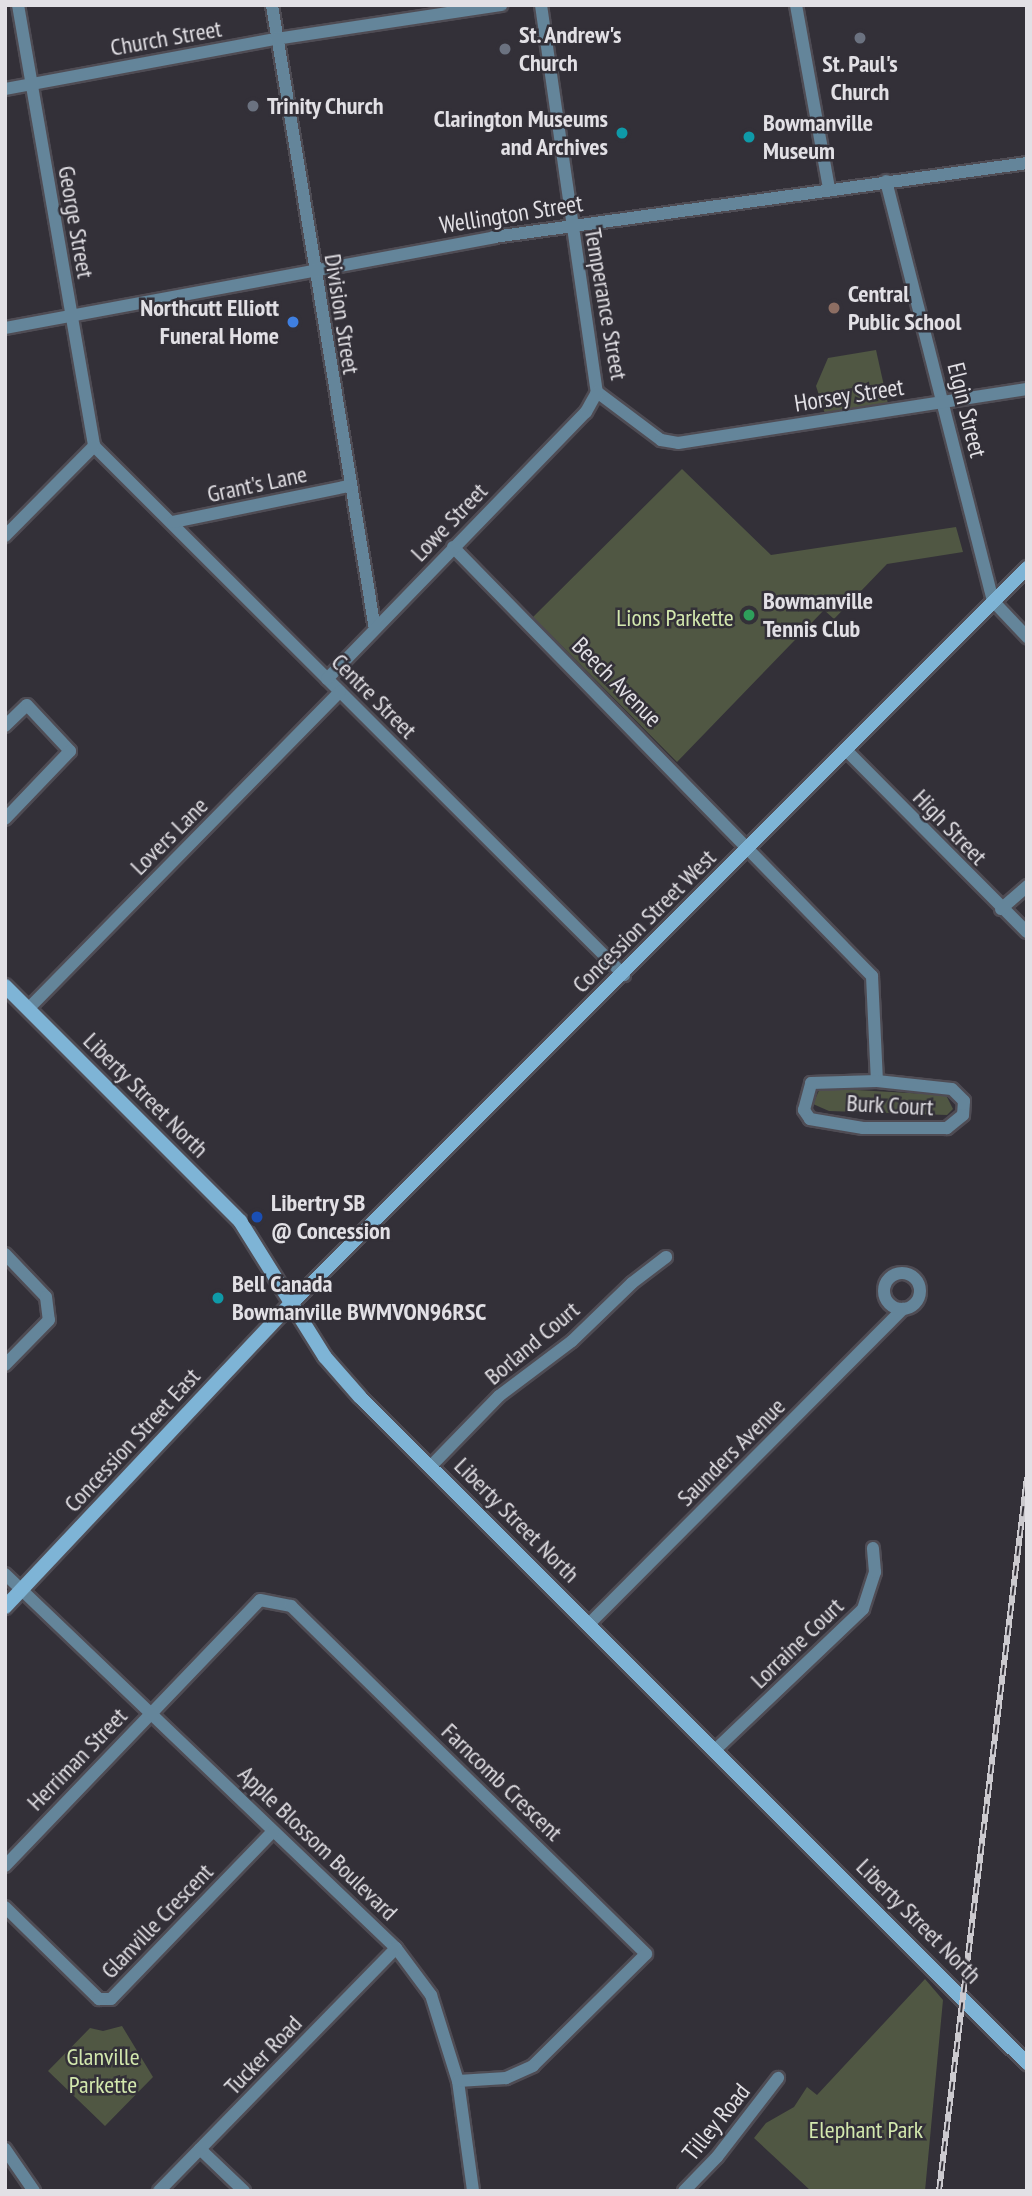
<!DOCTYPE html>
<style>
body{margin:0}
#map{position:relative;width:1032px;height:2196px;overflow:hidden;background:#333038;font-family:"PT Sans Narrow",sans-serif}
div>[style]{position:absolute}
.green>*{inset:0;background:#505743}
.roads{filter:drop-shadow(2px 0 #4f4c54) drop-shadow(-2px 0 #4f4c54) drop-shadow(0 2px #4f4c54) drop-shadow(0 -2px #4f4c54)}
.street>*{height:12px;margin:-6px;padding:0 6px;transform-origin:6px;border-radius:6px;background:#64859a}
.street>.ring{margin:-6px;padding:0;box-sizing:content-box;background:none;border:12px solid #64859a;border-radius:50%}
.secondary>*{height:14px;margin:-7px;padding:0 7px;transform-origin:7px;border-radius:7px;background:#7eb4d6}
.rail>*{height:6px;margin-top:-3px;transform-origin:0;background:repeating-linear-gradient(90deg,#333038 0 10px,#cccacf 0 20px);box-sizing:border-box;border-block:2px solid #cccacf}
.dots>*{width:19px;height:19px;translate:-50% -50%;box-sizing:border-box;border:4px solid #333038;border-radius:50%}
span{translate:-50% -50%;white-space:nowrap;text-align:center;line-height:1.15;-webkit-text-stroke:5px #333038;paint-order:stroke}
.poi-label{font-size:24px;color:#e2e0e5;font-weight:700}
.left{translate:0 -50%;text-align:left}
.right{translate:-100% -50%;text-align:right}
.street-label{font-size:24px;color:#e2e0e5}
.park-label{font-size:24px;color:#d3e8ae}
.frame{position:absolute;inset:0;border:7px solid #e2e0e5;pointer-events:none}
</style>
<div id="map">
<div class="green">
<i style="clip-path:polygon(876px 350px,888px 404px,825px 414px,816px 386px,828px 358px)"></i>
<i style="clip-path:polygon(682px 469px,771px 555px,956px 527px,963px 552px,887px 564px,834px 619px,824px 610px,677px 762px,533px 617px)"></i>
<i style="clip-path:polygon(820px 1088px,946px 1095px,953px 1109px,947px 1115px,829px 1111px,813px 1104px)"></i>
<i style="clip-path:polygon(925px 1979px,943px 2000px,925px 2191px,811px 2191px,754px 2138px,766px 2123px,794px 2107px,807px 2087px,817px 2095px)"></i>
<i style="clip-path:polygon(122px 2026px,153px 2077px,105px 2126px,48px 2071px,90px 2028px,103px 2031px)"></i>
</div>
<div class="roads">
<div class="street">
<i style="left:18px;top:5px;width:448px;rotate:80.2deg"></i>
<i style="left:272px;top:5px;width:632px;rotate:80.63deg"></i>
<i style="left:541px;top:5px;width:391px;rotate:81.8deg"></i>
<i style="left:796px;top:5px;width:187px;rotate:79.8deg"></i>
<i style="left:5px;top:89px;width:276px;rotate:-10.5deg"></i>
<i style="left:276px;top:39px;width:228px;rotate:-8.6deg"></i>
<i style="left:886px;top:181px;width:433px;rotate:75.7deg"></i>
<i style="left:993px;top:601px;width:50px;rotate:46.6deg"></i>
<i style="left:5px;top:328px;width:497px;rotate:-10.5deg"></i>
<i style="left:494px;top:237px;width:538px;rotate:-7.9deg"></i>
<i style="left:597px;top:392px;width:80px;rotate:36.9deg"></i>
<i style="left:661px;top:440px;width:17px;rotate:10deg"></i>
<i style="left:678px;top:443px;width:353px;rotate:-8.8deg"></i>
<i style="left:94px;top:446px;width:749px;rotate:44.95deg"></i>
<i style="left:173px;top:522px;width:180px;rotate:-11.6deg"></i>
<i style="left:5px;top:536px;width:127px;rotate:-45.3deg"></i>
<i style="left:453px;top:547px;width:600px;rotate:45.68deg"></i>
<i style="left:872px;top:976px;width:105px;rotate:87.3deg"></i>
<i style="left:327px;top:679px;width:372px;rotate:-45.9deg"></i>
<i style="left:586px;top:412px;width:23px;rotate:-61deg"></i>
<i style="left:5px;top:726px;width:30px;rotate:-44deg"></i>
<i style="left:27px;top:705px;width:63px;rotate:46.9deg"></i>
<i style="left:70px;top:751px;width:94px;rotate:133.7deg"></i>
<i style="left:845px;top:749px;width:258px;rotate:45.2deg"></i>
<i style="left:1001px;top:909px;width:35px;rotate:-41deg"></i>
<i style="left:28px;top:1009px;width:445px;rotate:-45.5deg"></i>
<i style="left:877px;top:1081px;width:75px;rotate:6.1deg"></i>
<i style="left:952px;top:1089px;width:17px;rotate:45deg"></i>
<i style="left:964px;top:1101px;width:14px;rotate:94deg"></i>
<i style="left:963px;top:1115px;width:21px;rotate:141deg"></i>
<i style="left:947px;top:1128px;width:84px;rotate:180deg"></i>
<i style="left:863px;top:1128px;width:54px;rotate:-170.4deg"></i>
<i style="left:810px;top:1119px;width:11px;rotate:-124deg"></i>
<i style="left:804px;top:1110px;width:28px;rotate:-75deg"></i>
<i style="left:811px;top:1083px;width:66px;rotate:-1.7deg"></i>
<i style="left:5px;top:1254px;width:59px;rotate:46.4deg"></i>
<i style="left:46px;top:1297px;width:23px;rotate:83deg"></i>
<i style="left:49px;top:1320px;width:63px;rotate:134.4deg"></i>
<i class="ring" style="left:884px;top:1273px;width:24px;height:24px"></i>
<i style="left:430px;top:1467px;width:99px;rotate:-45.8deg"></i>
<i style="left:499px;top:1396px;width:91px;rotate:-37deg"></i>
<i style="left:572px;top:1341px;width:83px;rotate:-44deg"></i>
<i style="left:632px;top:1283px;width:43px;rotate:-37.4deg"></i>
<i style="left:5px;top:1574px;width:541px;rotate:43.73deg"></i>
<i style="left:396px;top:1948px;width:59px;rotate:53.3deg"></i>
<i style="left:431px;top:1995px;width:90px;rotate:72.6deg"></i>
<i style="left:458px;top:2081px;width:111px;rotate:82.2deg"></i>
<i style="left:589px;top:1624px;width:445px;rotate:-45.1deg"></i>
<i style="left:714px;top:1751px;width:206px;rotate:-43.6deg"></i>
<i style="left:863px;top:1609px;width:39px;rotate:-72deg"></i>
<i style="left:875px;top:1572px;width:24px;rotate:-95deg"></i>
<i style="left:5px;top:1866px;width:368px;rotate:-46.2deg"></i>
<i style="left:260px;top:1600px;width:32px;rotate:11deg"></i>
<i style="left:291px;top:1606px;width:497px;rotate:44.4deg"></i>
<i style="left:646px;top:1954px;width:159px;rotate:135.3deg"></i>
<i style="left:533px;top:2066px;width:30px;rotate:156deg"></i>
<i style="left:506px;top:2078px;width:48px;rotate:176.4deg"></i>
<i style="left:5px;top:1907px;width:132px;rotate:44.4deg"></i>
<i style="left:99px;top:1999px;width:12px"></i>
<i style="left:111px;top:1999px;width:233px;rotate:-46deg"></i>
<i style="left:5px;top:2149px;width:51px;rotate:55.4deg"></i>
<i style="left:200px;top:2149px;width:61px;rotate:43.7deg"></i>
<i style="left:159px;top:2191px;width:339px;rotate:-45.7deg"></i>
<i style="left:684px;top:2191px;width:47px;rotate:-45.9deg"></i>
<i style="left:717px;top:2157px;width:100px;rotate:-52.3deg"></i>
</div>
<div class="secondary">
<i style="left:5px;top:986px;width:332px;rotate:45deg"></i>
<i style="left:240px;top:1221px;width:160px;rotate:58deg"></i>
<i style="left:325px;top:1357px;width:53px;rotate:48.8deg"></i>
<i style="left:360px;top:1397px;width:943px;rotate:44.96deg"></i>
<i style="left:5px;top:1607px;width:417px;rotate:-46.7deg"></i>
<i style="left:291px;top:1304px;width:1041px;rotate:-45deg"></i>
</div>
</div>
<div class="rail">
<i style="left:939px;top:2191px;width:719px;rotate:-82.97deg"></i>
</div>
<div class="dots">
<i style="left:860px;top:38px;background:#6b7280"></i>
<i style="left:505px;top:49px;background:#6b7280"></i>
<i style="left:253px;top:106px;background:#6b7280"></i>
<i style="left:622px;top:133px;background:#0f9aa8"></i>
<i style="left:749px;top:137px;background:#0f9aa8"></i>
<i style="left:834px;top:308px;background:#8d6e63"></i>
<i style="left:293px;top:322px;background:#3f7fe0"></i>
<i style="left:749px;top:615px;background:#2e9e5b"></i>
<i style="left:257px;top:1217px;background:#1a4fb4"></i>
<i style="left:218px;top:1298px;background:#0f9aa8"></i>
</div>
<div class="poi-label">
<span class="left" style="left:519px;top:49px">St. Andrew's<br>Church</span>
<span style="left:860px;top:78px">St. Paul's<br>Church</span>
<span class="left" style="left:267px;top:106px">Trinity Church</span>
<span class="right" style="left:608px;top:133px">Clarington Museums<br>and Archives</span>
<span class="left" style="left:763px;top:137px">Bowmanville<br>Museum</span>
<span class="left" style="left:848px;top:308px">Central<br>Public School</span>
<span class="right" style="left:279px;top:322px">Northcutt Elliott<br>Funeral Home</span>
<span class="left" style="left:763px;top:615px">Bowmanville<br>Tennis Club</span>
<span class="left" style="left:271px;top:1217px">Libertry SB<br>@ Concession</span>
<span class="left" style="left:232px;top:1298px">Bell Canada<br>Bowmanville BWMVON96RSC</span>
</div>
<div class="street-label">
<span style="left:166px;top:38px;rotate:-10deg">Church Street</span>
<span style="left:511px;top:214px;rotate:-9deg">Wellington Street</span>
<span style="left:76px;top:222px;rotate:80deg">George Street</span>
<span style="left:606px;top:304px;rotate:80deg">Temperance Street</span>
<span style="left:342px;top:314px;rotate:81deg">Division Street</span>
<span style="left:849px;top:395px;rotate:-9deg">Horsey Street</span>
<span style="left:967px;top:410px;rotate:76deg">Elgin Street</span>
<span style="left:257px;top:484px;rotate:-12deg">Grant's Lane</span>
<span style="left:449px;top:522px;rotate:-46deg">Lowe Street</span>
<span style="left:617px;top:682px;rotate:45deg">Beech Avenue</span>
<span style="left:374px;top:696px;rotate:45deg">Centre Street</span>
<span style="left:950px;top:827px;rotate:46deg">High Street</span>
<span style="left:169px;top:836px;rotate:-45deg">Lovers Lane</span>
<span style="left:644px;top:921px;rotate:-45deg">Concession Street West</span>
<span style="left:146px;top:1095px;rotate:45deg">Liberty Street North</span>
<span style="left:890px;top:1105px;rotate:3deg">Burk Court</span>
<span style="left:532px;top:1343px;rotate:-40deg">Borland Court</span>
<span style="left:132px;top:1440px;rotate:-47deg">Concession Street East</span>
<span style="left:731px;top:1452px;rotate:-45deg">Saunders Avenue</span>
<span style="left:517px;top:1520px;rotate:45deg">Liberty Street North</span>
<span style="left:797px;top:1643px;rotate:-44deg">Lorraine Court</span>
<span style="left:77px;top:1759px;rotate:-46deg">Herriman Street</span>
<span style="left:502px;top:1782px;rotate:44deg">Farncomb Crescent</span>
<span style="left:318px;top:1843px;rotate:44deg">Apple Blossom Boulevard</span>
<span style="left:157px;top:1921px;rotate:-46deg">Glanville Crescent</span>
<span style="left:919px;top:1921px;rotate:45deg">Liberty Street North</span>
<span style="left:263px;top:2055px;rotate:-46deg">Tucker Road</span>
<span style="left:716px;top:2122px;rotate:-51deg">Tilley Road</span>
</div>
<div class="park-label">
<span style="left:675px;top:618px">Lions Parkette</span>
<span style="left:103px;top:2071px">Glanville<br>Parkette</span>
<span style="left:866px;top:2130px">Elephant Park</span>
</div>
<div class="frame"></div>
</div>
